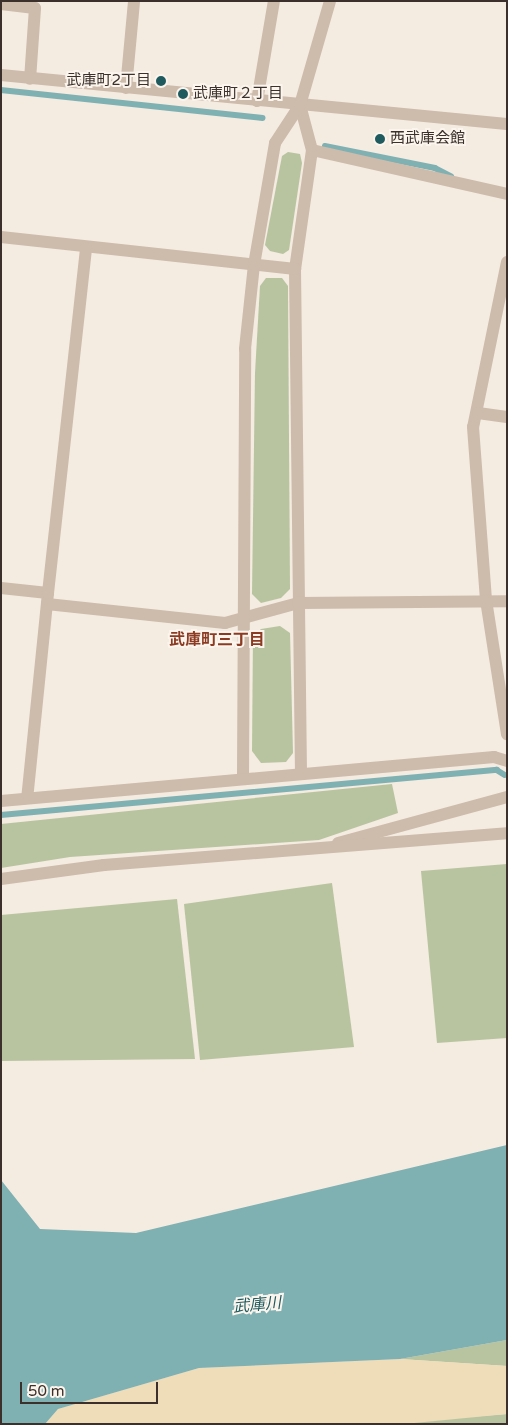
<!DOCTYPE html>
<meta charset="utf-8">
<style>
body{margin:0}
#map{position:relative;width:508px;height:1425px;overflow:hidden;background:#f4ebe1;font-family:"Varela Round","Noto Sans JP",sans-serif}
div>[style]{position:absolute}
.green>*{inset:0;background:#b8c4a0}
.sand>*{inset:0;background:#efdcb8}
.water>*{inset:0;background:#7fb0b2}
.stream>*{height:5.5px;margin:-2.75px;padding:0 2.75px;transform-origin:2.75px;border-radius:2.75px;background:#7fb0b2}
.minor>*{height:12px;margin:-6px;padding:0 6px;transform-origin:6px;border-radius:6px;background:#cdbbac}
.dots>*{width:14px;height:14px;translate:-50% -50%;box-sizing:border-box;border:2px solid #fbf5ee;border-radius:50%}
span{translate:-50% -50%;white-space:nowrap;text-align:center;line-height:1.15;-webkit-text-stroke:4px #fbf5ee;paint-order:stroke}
.poi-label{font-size:15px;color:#3b302b}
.right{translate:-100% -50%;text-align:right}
.left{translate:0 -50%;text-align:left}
.neighbourhood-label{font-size:16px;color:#8c3b22;font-weight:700}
.water-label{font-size:16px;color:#1f5a5e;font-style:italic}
.frame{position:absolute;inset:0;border:2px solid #3b302b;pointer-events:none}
.scale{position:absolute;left:20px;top:1382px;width:138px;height:22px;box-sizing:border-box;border:2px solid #3b302b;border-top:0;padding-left:6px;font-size:15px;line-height:18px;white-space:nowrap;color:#3b302b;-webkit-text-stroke:4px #fbf5ee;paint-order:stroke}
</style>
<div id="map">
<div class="green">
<i style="clip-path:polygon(288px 152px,300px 154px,302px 163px,289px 250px,283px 254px,270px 251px,265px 245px,282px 156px)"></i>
<i style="clip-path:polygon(266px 278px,282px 278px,288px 286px,290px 589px,281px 598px,261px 603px,252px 594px,255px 373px,260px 286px)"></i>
<i style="clip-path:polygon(280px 626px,290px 633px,293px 753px,286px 762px,261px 763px,252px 751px,253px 636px,261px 629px)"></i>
<i style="clip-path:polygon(392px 784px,398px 813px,319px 840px,70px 857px,1px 868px,1px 824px)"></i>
<i style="clip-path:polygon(507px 864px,507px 1038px,437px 1043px,421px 871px)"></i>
<i style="clip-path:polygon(332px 883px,354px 1047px,200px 1060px,184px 904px)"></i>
<i style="clip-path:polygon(177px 899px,195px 1059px,1px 1061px,1px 915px)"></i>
<i style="clip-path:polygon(507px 1340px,507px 1366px,400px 1359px)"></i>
<i style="clip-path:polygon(507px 1414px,507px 1424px,404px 1424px,406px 1422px)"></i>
</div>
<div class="sand">
<i style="clip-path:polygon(400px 1359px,507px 1366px,507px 1414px,404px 1424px,45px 1424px,58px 1409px,199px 1368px)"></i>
</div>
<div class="water">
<i style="clip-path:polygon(507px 1145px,507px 1340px,400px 1359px,199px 1368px,58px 1409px,45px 1424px,1px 1424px,1px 1180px,40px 1229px,136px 1233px)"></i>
</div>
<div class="stream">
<i style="left:1px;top:90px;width:263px;rotate:6.1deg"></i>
<i style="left:325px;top:146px;width:112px;rotate:11.3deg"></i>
<i style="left:435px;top:168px;width:18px;rotate:27deg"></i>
<i style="left:1px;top:815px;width:498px;rotate:-5.2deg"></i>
<i style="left:497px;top:770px;width:9px;rotate:32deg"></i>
</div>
<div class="minor">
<i style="left:1px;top:4px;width:34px;rotate:7deg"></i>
<i style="left:35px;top:8px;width:71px;rotate:94deg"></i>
<i style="left:1px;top:75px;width:508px;rotate:5.53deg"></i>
<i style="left:126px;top:88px;width:87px;rotate:-84.7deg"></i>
<i style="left:257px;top:101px;width:101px;rotate:-80.4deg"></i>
<i style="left:300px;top:105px;width:47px;rotate:75.1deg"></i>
<i style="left:312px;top:150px;width:120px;rotate:98.1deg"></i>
<i style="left:295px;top:269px;width:504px;rotate:89.32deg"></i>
<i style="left:312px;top:150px;width:200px;rotate:12.7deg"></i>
<i style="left:1px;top:237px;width:296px;rotate:6.2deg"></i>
<i style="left:507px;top:262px;width:168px;rotate:101.6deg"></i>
<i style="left:473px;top:427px;width:173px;rotate:85.7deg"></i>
<i style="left:486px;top:600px;width:136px;rotate:81.1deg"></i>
<i style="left:478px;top:413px;width:29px;rotate:8deg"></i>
<i style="left:1px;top:588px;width:47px;rotate:6.1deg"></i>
<i style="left:48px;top:593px;width:206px;rotate:95.8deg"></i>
<i style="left:48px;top:593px;width:347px;rotate:-83.7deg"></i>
<i style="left:47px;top:604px;width:179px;rotate:6.1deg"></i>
<i style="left:225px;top:623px;width:76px;rotate:-15.3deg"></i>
<i style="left:298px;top:603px;width:209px;rotate:-0.5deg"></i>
<i style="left:243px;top:777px;width:428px;rotate:-89.7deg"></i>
<i style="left:245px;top:349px;width:84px;rotate:-83.9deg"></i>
<i style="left:254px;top:265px;width:124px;rotate:-80.2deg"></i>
<i style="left:275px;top:143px;width:45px;rotate:-56.7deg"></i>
<i style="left:300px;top:105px;width:108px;rotate:-73.9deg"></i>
<i style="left:1px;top:801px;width:495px;rotate:-5.1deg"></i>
<i style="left:494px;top:757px;width:14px;rotate:17deg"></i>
<i style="left:338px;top:843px;width:175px;rotate:-15.2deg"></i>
<i style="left:1px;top:879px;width:104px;rotate:-7.7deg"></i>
<i style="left:104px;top:865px;width:404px;rotate:-4.5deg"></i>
</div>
<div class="dots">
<i style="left:161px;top:81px;background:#1f5a5e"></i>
<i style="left:183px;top:94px;background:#1f5a5e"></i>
<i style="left:380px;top:139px;background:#1f5a5e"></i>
</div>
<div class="poi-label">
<span class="right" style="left:151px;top:81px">武庫町2丁目</span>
<span class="left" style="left:193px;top:94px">武庫町２丁目</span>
<span class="left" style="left:390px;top:139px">西武庫会館</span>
</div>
<div class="neighbourhood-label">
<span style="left:217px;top:640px">武庫町三丁目</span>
</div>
<div class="water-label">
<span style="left:257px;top:1305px;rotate:-5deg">武庫川</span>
</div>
<div class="frame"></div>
<div class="scale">50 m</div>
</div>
